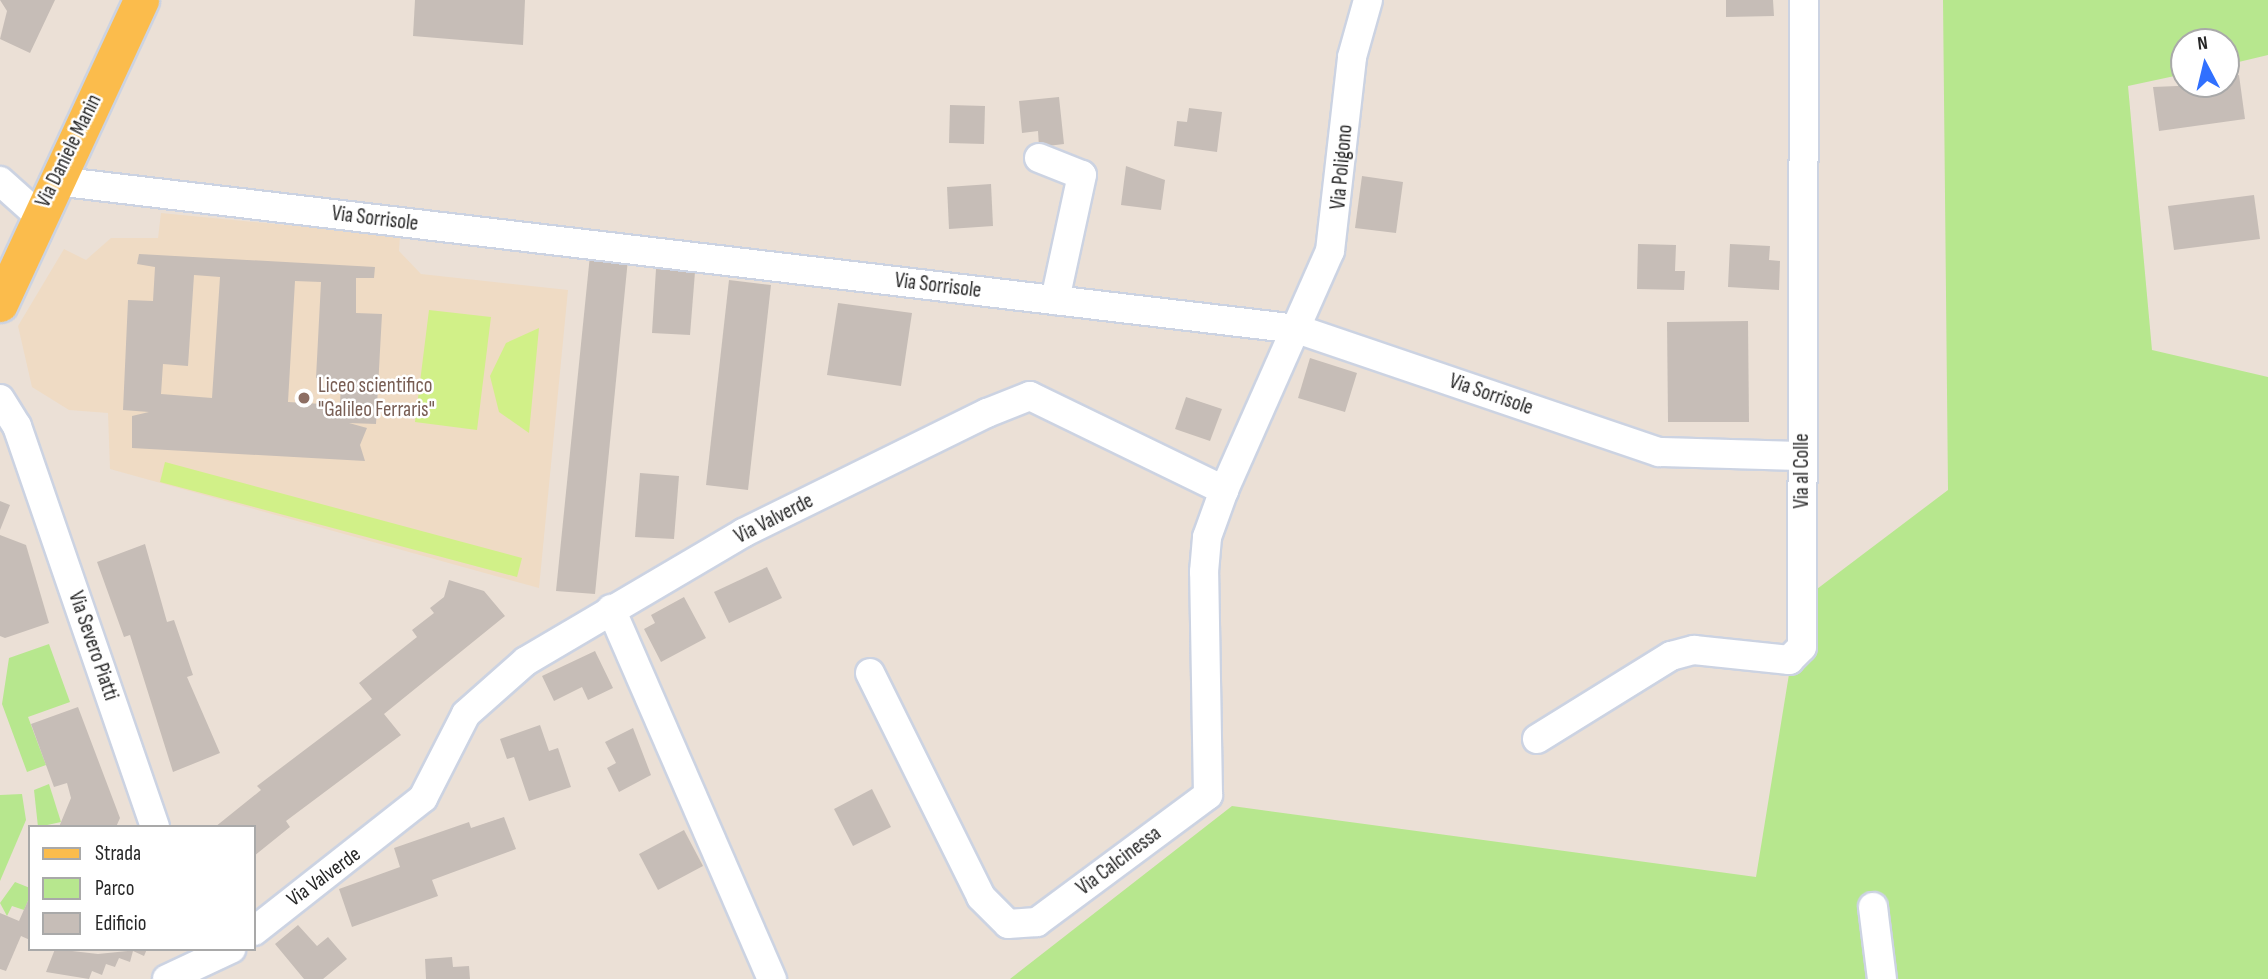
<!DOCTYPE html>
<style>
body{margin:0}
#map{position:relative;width:2268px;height:979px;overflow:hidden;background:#ebe0d6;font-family:"Sofia Sans Condensed",sans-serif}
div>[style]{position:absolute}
.education>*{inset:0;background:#efdbc4}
.green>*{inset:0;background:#b7e78e}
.pitch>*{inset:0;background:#d1f088}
.building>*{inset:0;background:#c6bdb7}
.roads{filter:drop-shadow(2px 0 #ccd3e2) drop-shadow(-2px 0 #ccd3e2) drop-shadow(0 2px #ccd3e2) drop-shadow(0 -2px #ccd3e2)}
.minor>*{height:28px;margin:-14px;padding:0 14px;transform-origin:14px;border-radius:14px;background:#fff}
.major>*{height:35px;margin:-17.5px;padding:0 17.5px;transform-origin:17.5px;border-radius:17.5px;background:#fbbc4c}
.dots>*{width:19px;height:19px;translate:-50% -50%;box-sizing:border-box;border:4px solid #fff;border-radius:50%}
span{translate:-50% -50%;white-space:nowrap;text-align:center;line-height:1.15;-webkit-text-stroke:5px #fff;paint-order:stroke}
.street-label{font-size:21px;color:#272727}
.education-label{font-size:21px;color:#785e54}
.left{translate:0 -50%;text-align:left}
.legend{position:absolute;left:28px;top:825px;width:228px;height:126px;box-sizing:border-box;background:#fff;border:2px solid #a9a9a9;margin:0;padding:9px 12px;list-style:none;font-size:21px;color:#272727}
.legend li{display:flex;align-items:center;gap:14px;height:35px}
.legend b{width:35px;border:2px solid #a9a9a9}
.north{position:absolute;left:2170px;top:28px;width:70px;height:70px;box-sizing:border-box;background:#fff;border:2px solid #a9a9a9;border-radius:50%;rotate:353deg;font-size:19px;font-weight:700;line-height:28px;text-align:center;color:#272727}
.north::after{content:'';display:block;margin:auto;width:24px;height:32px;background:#3070ff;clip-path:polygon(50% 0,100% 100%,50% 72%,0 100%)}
</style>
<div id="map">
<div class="education">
<i style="clip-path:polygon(161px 213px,400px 236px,399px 251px,421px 274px,568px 290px,539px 588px,110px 469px,108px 413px,69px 410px,32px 387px,18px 326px,64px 249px,86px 260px,111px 238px,158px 238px)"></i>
</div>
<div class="green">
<i style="clip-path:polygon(1943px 0,2268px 0,2268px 55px,2226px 65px,2226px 42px,2184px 42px,2184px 74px,2128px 86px,2152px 350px,2268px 377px,2268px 979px,1010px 979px,1232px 806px,1756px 877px,1790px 668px,1813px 592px,1948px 490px)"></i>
<i style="clip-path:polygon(49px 644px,70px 702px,28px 717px,46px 765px,27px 772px,2px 704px,9px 658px)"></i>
<i style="clip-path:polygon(49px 784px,61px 822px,38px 827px,34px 790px)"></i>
<i style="clip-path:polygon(22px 794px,26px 820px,0 881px,0 795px)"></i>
<i style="clip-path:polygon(15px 882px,30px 888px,30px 896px,24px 910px,12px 906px,7px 916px,0 903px)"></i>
</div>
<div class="pitch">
<i style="clip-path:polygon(429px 310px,491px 317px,477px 430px,415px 422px)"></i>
<i style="clip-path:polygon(539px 328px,529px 433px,499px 412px,490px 376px,506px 343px)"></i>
<i style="clip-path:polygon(165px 462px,522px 558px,517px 577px,160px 482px)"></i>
</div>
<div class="building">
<i style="clip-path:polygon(0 0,55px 0,30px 53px,0 39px,7px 11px)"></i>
<i style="clip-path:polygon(415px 0,525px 0,523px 45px,413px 36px)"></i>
<i style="clip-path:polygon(1726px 0,1773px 0,1774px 16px,1726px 17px)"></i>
<i style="clip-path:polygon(2239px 75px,2245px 119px,2159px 131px,2153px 87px,2226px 84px,2226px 77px)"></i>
<i style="clip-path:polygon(1059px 97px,1064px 144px,1039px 147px,1038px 131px,1022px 133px,1019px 101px)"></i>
<i style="clip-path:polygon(950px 105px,985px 106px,984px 144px,949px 143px)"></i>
<i style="clip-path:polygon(1189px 108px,1222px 112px,1217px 152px,1174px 146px,1177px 121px,1187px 122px)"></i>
<i style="clip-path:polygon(1126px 166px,1165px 180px,1161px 210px,1121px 205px)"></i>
<i style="clip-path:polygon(1362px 176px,1403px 182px,1396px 233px,1355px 228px)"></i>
<i style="clip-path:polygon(991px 184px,993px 226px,949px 229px,947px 187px)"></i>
<i style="clip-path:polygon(2254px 195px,2260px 239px,2174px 250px,2168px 206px)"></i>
<i style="clip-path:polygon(1638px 244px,1676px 245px,1675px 271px,1685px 271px,1684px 290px,1637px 289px)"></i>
<i style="clip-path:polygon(1730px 244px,1770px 246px,1769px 260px,1780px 261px,1779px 290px,1728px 287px)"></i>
<i style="clip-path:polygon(evenodd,139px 254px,375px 267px,374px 278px,356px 278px,356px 313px,382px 314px,376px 424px,349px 423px,367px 428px,360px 445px,365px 461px,132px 448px,132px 416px,149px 412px,123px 410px,128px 300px,153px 301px,155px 267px,137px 264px,139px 254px,194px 275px,220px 277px,212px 398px,161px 394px,163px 364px,188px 366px,194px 275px,139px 254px,295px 281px,321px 282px,316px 378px,341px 380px,340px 405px,288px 402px,295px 281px)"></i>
<i style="clip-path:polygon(590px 255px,628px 259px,595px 594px,556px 591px)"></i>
<i style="clip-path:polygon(656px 269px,695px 272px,690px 335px,652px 333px)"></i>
<i style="clip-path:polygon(729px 280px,771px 285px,748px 490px,706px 485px)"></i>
<i style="clip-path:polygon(838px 303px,912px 313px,901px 386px,827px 375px)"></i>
<i style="clip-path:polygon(1748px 321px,1749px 422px,1668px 422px,1667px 322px)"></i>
<i style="clip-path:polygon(1310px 358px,1357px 373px,1345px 412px,1298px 398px)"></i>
<i style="clip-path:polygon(1186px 397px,1222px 409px,1210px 441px,1175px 429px)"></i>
<i style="clip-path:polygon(640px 473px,679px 476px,674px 539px,635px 537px)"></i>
<i style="clip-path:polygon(0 501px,10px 505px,0 530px)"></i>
<i style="clip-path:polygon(0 535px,26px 545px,49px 623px,5px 638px,0 636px)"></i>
<i style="clip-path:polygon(145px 544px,167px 622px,174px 620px,193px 675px,187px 677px,220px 753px,173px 772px,130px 635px,124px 637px,97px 562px)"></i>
<i style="clip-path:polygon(767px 567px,782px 598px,729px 623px,714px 592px)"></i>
<i style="clip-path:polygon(449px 580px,484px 591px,505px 616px,384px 714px,401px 735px,286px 821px,290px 827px,254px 856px,254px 827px,215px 827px,261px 790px,257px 786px,372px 699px,359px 683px,417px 637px,412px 630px,434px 613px,430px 608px,444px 597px)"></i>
<i style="clip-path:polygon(684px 597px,706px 638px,661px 662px,644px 629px,655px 623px,651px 615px)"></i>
<i style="clip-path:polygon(595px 651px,613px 688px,588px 700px,582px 687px,554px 701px,542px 676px)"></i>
<i style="clip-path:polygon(78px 707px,120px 818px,116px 827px,59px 827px,71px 798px,67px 783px,54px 787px,31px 724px)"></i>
<i style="clip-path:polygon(540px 725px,549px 751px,558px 748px,571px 787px,529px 801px,514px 757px,507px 759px,500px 739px)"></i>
<i style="clip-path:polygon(633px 728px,651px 775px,619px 792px,607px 768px,616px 763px,605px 742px)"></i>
<i style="clip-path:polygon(872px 789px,891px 827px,853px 846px,834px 809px)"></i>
<i style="clip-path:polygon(504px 817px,516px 849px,432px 880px,438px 896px,352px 927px,339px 889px,400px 867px,394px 848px,469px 822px,471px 828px)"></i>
<i style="clip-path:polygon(684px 830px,703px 866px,658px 890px,639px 854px)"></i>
<i style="clip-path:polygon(30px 896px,30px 940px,21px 936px,6px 971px,0 969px,0 913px,19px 921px)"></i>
<i style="clip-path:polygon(298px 925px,317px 946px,328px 937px,347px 959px,323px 979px,304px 979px,275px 944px)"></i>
<i style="clip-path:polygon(55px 949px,98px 954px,147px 949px,144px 956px,133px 951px,130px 962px,119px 958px,115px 967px,106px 964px,102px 975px,92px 971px,89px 979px,46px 972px)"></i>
<i style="clip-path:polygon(452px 957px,453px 967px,469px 966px,470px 979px,426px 979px,425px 959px)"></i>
</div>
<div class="roads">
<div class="minor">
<i style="left:1039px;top:158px;width:46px;rotate:21.6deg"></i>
<i style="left:1082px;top:175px;width:128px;rotate:102.2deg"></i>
<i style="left:0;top:181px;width:51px;rotate:41.8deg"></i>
<i style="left:56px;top:181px;width:1250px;rotate:6.8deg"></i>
<i style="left:1297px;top:329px;width:382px;rotate:18.8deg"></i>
<i style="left:1659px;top:452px;width:143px;rotate:1.6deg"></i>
<i style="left:0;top:399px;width:32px;rotate:58deg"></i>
<i style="left:17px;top:426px;width:424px;rotate:71deg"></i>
<i style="left:611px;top:609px;width:404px;rotate:66.5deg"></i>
<i style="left:870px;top:673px;width:250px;rotate:63.6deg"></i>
<i style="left:981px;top:897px;width:38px;rotate:45deg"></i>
<i style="left:1008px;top:924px;width:29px;rotate:-4deg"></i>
<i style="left:1037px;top:922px;width:213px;rotate:-36.6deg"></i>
<i style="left:1208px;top:795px;width:223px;rotate:-91deg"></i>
<i style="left:1204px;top:572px;width:35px;rotate:-85deg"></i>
<i style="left:1207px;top:537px;width:50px;rotate:-70.1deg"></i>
<i style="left:1537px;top:739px;width:158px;rotate:-31.8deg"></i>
<i style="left:1671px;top:656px;width:24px;rotate:-15deg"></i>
<i style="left:1694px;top:650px;width:96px;rotate:6deg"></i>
<i style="left:1789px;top:660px;width:18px;rotate:-45deg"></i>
<i style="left:1802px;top:647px;width:647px;rotate:-89.82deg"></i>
<i style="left:1873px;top:907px;width:73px;rotate:82.9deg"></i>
<i style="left:254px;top:931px;width:215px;rotate:-38.2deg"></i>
<i style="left:423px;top:798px;width:94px;rotate:-62.9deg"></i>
<i style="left:466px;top:714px;width:80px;rotate:-41.5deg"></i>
<i style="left:526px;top:661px;width:252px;rotate:-30.5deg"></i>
<i style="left:743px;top:533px;width:272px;rotate:-26.2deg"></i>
<i style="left:987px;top:413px;width:46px;rotate:-21.6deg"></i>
<i style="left:1030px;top:396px;width:216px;rotate:25.9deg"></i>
<i style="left:1224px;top:490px;width:261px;rotate:-66.1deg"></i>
<i style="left:1330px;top:251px;width:195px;rotate:-83.5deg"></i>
<i style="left:1352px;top:57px;width:59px;rotate:-74.3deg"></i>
<i style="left:167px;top:979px;width:71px;rotate:-25.1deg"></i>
</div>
<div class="major">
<i style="left:0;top:304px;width:335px;rotate:-65.1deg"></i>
</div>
</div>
<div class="dots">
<i style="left:304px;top:398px;background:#8d6e63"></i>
</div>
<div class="street-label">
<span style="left:69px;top:151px;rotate:-64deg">Via Daniele Manin</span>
<span style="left:1342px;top:167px;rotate:-85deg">Via Poligono</span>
<span style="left:375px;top:219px;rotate:7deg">Via Sorrisole</span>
<span style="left:938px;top:286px;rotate:7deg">Via Sorrisole</span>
<span style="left:1491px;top:395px;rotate:19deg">Via Sorrisole</span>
<span style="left:1802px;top:471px;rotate:-90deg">Via al Colle</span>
<span style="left:774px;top:519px;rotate:-27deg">Via Valverde</span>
<span style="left:93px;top:646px;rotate:71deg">Via Severo Piatti</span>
<span style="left:1119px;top:861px;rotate:-37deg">Via Calcinessa</span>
<span style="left:324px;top:877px;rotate:-36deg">Via Valverde</span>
</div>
<div class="education-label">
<span class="left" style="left:318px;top:398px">Liceo scientifico<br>"Galileo Ferraris"</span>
</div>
<ul class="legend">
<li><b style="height:9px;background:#fbbc4c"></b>Strada</li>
<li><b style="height:19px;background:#b7e78e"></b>Parco</li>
<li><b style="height:19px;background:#c6bdb7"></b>Edificio</li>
</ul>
<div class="north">N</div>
</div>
